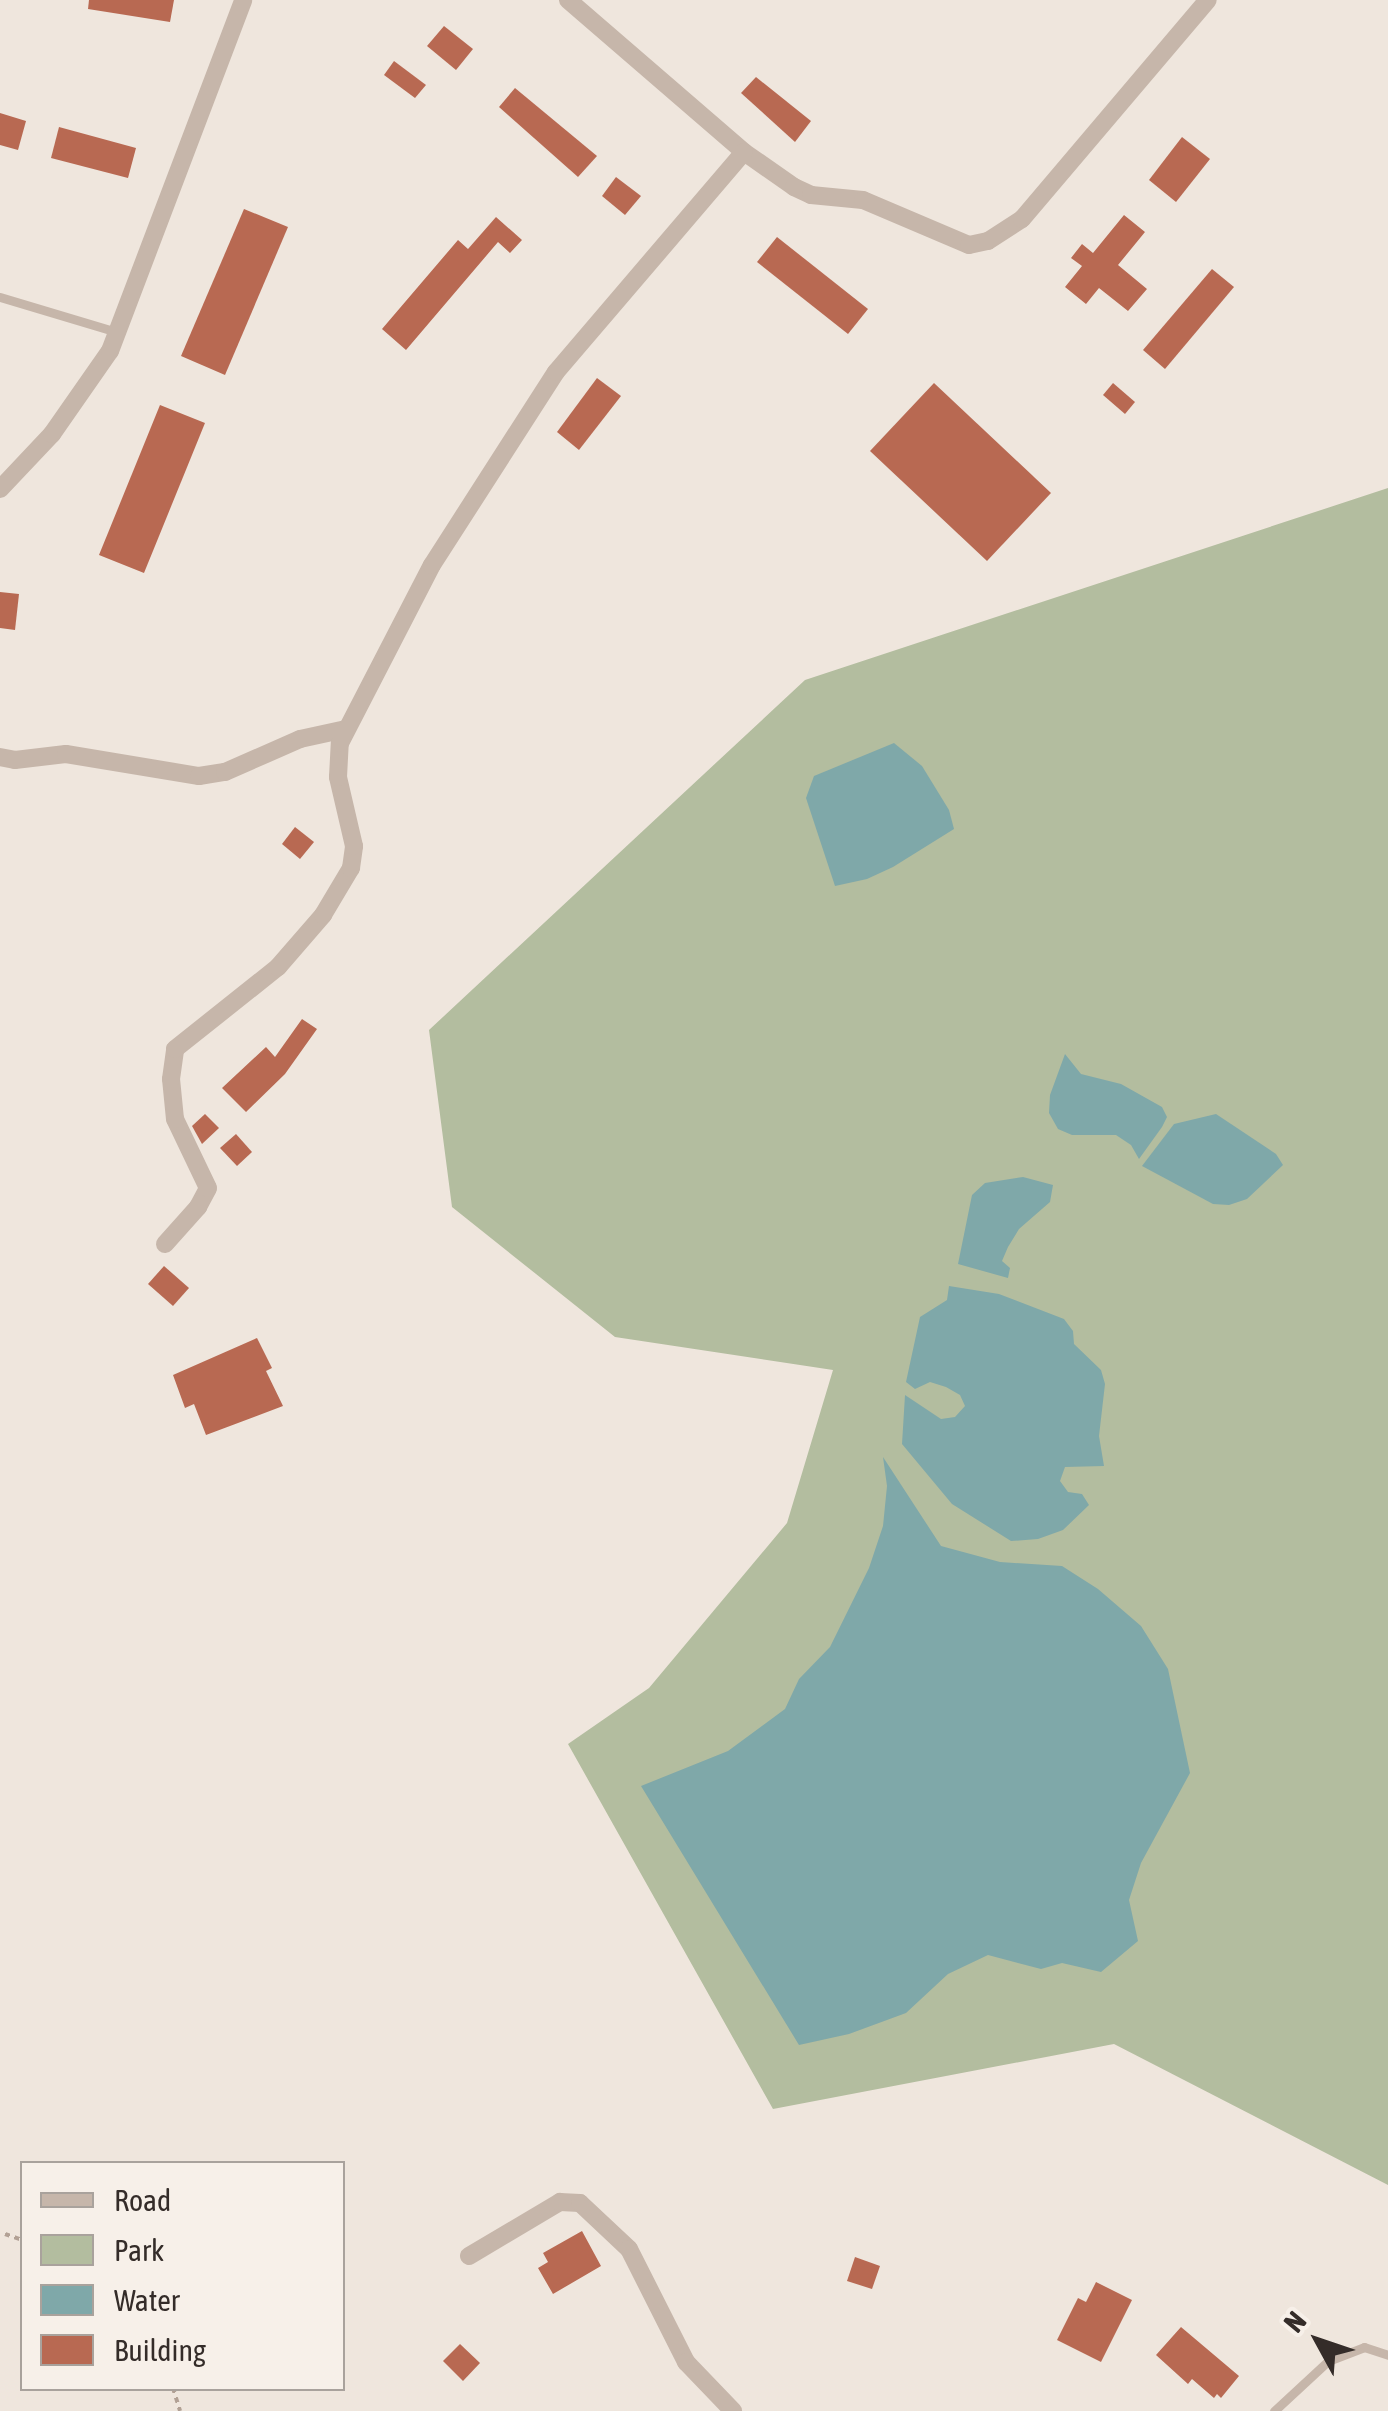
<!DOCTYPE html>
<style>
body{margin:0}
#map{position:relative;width:1388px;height:2411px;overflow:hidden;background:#efe6dd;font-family:"Asap Condensed",sans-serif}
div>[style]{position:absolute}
.green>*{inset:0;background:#b3bd9f}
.water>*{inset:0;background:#7fa8a9}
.building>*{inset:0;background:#b86952}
.path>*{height:4px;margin-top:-2px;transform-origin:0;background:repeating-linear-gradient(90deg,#b2a195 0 5px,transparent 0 10px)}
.service>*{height:9px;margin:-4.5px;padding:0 4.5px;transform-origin:4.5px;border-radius:4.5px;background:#c6b6aa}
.minor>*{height:18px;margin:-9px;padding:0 9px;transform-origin:9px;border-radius:9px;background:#c6b6aa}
span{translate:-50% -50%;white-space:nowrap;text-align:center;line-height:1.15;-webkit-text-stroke:8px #f7f0e9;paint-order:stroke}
.legend{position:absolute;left:20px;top:2161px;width:325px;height:230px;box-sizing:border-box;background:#f7f0e9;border:2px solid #a9a29c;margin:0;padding:12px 18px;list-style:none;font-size:30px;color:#342c29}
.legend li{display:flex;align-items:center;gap:20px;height:50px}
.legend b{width:50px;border:2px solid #a9a29c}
.north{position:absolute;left:1268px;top:2291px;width:100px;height:100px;-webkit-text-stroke:8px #f7f0e9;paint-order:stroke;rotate:310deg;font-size:28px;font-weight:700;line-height:40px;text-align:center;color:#342c29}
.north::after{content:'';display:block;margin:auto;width:35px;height:45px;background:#342c29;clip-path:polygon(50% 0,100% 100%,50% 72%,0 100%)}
</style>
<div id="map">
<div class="green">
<i style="clip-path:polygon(1388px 488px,1388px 2185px,1114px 2044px,773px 2109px,568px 1744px,649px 1688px,787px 1523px,833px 1370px,615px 1337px,452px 1207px,429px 1030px,805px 680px)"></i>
</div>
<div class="water">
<i style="clip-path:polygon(894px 743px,922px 766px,949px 810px,954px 829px,893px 867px,867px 879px,835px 886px,806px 798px,814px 776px)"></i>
<i style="clip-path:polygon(1065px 1054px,1081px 1074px,1121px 1084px,1162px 1107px,1167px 1117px,1162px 1127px,1139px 1159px,1131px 1145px,1116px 1135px,1072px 1135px,1058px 1129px,1049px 1113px,1050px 1095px)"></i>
<i style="clip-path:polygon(1216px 1114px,1276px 1154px,1283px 1165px,1247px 1199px,1229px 1205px,1213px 1204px,1142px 1166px,1174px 1124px)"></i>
<i style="clip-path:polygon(1023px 1177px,1053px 1185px,1050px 1202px,1019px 1229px,1008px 1247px,1002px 1261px,1010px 1268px,1008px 1278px,958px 1264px,972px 1195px,985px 1183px)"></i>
<i style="clip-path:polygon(949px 1286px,999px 1294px,1064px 1319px,1073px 1331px,1074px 1344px,1101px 1370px,1105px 1384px,1099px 1436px,1104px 1466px,1065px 1467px,1060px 1481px,1068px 1492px,1082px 1494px,1089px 1505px,1063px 1530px,1038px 1539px,1011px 1541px,952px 1504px,902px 1444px,905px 1395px,941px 1419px,955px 1417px,965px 1406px,960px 1395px,946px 1387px,930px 1382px,915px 1389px,906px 1382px,920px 1317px,947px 1300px)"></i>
<i style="clip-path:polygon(883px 1457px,941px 1546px,1000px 1562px,1062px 1566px,1098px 1589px,1141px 1626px,1168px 1669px,1190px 1773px,1141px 1863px,1129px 1900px,1138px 1941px,1101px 1972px,1062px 1963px,1041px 1969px,988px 1955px,948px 1974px,906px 2013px,849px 2034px,799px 2045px,641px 1786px,728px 1751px,785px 1709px,799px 1679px,830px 1647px,869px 1568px,883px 1526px,887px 1486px)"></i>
</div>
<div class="building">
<i style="clip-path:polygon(89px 0,174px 0,170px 22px,88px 9px)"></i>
<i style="clip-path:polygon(444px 26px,473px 49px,456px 70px,427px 46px)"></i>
<i style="clip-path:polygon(394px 61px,426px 85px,415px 98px,384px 75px)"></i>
<i style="clip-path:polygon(756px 77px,811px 121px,795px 142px,741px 93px)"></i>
<i style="clip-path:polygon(515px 88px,597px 156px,578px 177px,499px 107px)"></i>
<i style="clip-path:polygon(0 113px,26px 121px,18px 150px,0 145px)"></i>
<i style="clip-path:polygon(59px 127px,136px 148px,128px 178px,51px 158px)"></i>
<i style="clip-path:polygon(1182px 137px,1210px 159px,1176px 202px,1149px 180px)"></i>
<i style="clip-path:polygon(616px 177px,641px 196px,625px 215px,602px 196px)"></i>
<i style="clip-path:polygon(244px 209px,288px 227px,225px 375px,181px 356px)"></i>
<i style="clip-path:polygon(1124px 215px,1145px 232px,1118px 265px,1147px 289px,1128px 311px,1099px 288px,1086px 304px,1065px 287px,1082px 266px,1071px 258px,1082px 244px,1093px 253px)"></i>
<i style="clip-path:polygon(496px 217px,522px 240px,510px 253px,498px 242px,406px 350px,382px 329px,458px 240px,468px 249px)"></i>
<i style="clip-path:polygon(777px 237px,868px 309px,848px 334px,757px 262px)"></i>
<i style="clip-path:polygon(1212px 269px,1234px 287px,1165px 369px,1143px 350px)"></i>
<i style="clip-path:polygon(597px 378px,621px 396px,579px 450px,557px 432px)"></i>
<i style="clip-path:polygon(934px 383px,1051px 493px,987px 561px,870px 451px)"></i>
<i style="clip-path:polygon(1113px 383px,1135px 402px,1125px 414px,1103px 395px)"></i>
<i style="clip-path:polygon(160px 405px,205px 423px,144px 573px,99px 555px)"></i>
<i style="clip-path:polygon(0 592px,19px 594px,15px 630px,0 628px)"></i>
<i style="clip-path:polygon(295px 827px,314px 842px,300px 859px,282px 844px)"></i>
<i style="clip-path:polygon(302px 1019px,317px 1029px,285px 1074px,246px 1112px,222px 1088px,266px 1047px,275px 1057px)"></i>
<i style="clip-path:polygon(205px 1114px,219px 1128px,202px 1144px,192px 1126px)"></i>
<i style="clip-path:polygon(236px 1134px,252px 1152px,237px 1166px,220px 1148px)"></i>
<i style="clip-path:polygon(164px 1266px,189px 1288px,173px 1306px,148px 1284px)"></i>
<i style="clip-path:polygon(257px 1338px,272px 1368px,266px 1371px,283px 1406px,206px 1435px,194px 1404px,185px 1408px,173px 1375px)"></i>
<i style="clip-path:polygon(582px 2231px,601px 2266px,553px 2294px,538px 2268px,548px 2262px,543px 2253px)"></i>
<i style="clip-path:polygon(855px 2257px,880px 2266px,872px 2289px,847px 2281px)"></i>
<i style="clip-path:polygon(1096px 2282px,1132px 2300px,1101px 2362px,1057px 2340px,1078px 2298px,1086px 2302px)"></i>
<i style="clip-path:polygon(1181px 2327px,1239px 2376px,1221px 2398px,1217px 2394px,1214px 2398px,1192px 2379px,1188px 2384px,1156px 2355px)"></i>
<i style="clip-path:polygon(460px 2344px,480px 2363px,463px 2381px,443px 2361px)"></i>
</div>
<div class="path">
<i style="left:5px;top:2234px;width:18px;rotate:19deg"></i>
<i style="left:173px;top:2388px;width:24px;rotate:73deg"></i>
</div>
<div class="service">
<i style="left:0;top:297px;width:122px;rotate:16.7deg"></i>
<i style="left:1274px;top:2411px;width:74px;rotate:-42.8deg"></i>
<i style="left:1328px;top:2361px;width:39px;rotate:-21deg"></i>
<i style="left:1364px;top:2347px;width:25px;rotate:18deg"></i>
</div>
<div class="minor">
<i style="left:568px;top:0;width:233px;rotate:40.8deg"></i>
<i style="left:744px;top:152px;width:61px;rotate:35deg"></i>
<i style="left:794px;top:187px;width:19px;rotate:25deg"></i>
<i style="left:811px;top:195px;width:52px;rotate:5.5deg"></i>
<i style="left:863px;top:200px;width:115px;rotate:23deg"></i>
<i style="left:969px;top:245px;width:19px;rotate:-12deg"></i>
<i style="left:988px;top:241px;width:40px;rotate:-32.9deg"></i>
<i style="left:1022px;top:219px;width:287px;rotate:-49.7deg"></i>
<i style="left:0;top:489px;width:76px;rotate:-46.6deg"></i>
<i style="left:52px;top:434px;width:101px;rotate:-55.1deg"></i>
<i style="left:110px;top:351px;width:375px;rotate:-69.2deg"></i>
<i style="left:0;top:757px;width:15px;rotate:11deg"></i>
<i style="left:15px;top:760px;width:51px;rotate:-6.7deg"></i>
<i style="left:66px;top:754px;width:135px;rotate:9.4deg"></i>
<i style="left:199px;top:776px;width:26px;rotate:-9deg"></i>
<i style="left:225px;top:772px;width:82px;rotate:-23.7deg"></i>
<i style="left:300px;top:739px;width:47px;rotate:-12.3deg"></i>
<i style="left:165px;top:1244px;width:50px;rotate:-48.3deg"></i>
<i style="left:198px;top:1207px;width:21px;rotate:-62deg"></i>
<i style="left:208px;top:1188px;width:76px;rotate:-115.6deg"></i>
<i style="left:175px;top:1119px;width:40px;rotate:-95.7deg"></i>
<i style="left:171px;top:1079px;width:30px;rotate:-82deg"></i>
<i style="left:175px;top:1049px;width:132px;rotate:-38.5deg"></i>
<i style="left:278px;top:967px;width:69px;rotate:-49.1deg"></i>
<i style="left:323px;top:915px;width:55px;rotate:-59.2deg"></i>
<i style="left:351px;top:868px;width:22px;rotate:-82deg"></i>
<i style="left:354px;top:846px;width:71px;rotate:-103.1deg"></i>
<i style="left:338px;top:777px;width:34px;rotate:-87deg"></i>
<i style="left:340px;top:743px;width:200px;rotate:-62.7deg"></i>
<i style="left:432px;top:565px;width:229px;rotate:-57.3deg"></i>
<i style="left:556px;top:372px;width:289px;rotate:-49.5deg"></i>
<i style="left:469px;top:2256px;width:106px;rotate:-30.7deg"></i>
<i style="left:560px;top:2202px;width:20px;rotate:3deg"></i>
<i style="left:580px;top:2203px;width:67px;rotate:43.2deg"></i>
<i style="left:629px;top:2249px;width:127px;rotate:63.2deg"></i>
<i style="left:686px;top:2362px;width:68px;rotate:46.2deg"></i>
</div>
<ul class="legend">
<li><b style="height:12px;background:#c6b6aa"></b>Road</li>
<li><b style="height:28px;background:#b3bd9f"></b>Park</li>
<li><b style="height:28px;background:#7fa8a9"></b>Water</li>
<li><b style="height:28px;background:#b86952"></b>Building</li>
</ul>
<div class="north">N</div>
</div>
